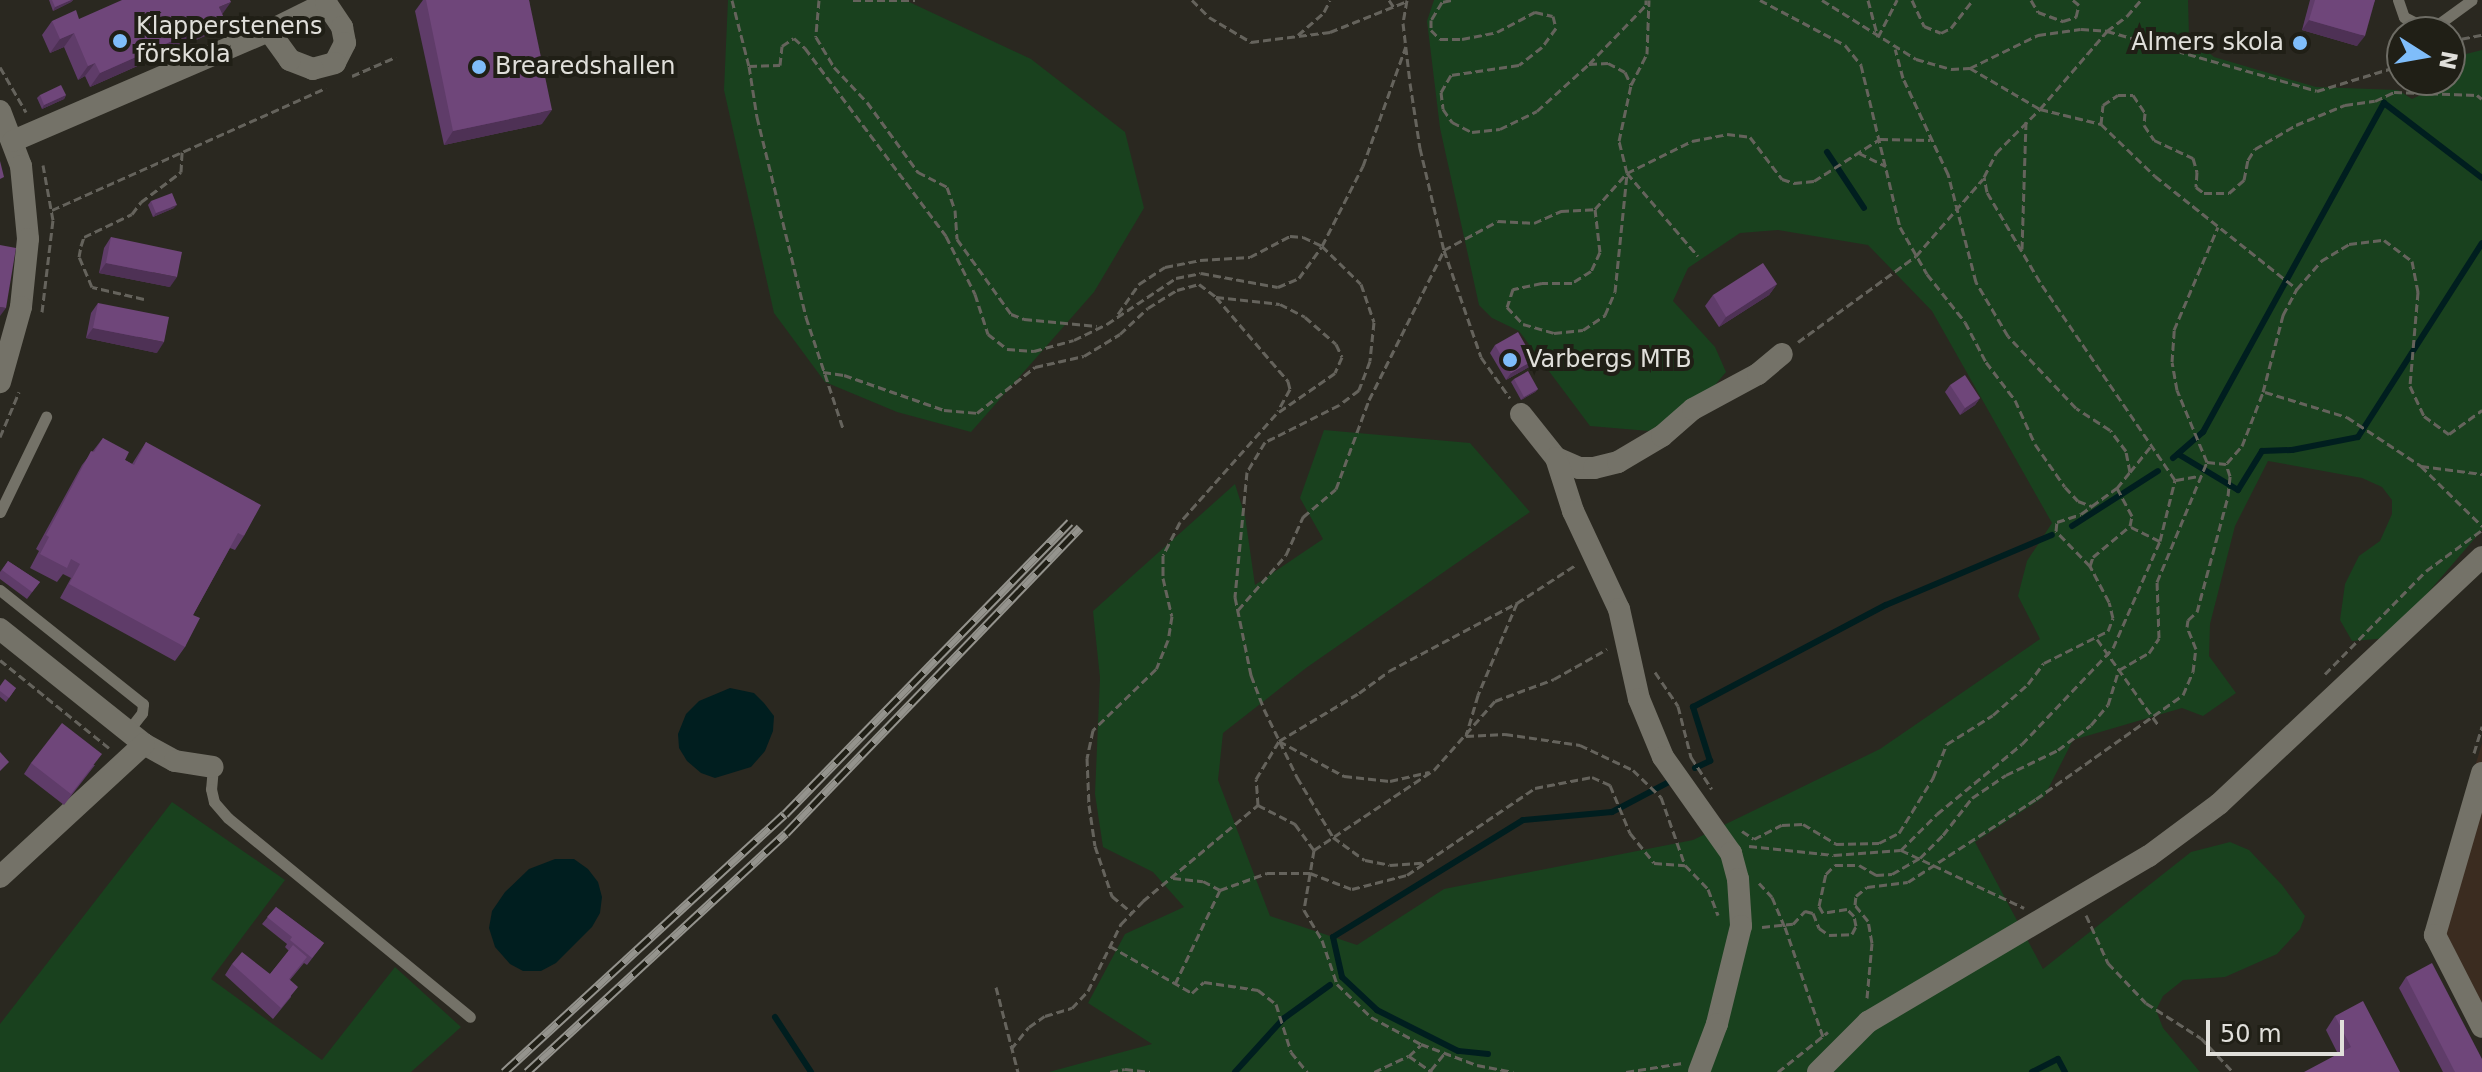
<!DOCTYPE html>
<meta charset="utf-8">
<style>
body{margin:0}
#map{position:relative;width:2482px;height:1072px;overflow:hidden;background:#2a2820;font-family:"DejaVu Sans",sans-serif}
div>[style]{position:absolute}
.medical>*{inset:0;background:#3b2c20}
.green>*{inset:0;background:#19411e}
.water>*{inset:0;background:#001e1f}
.stream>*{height:6px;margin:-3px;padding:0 3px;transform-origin:3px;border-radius:3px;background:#001e1f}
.path>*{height:3px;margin-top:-1.5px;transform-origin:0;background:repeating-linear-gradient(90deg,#65635c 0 8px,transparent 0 12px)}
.service>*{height:11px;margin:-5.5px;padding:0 5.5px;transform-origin:5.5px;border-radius:5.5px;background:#747268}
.minor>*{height:22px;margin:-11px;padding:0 11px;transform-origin:11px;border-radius:11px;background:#747268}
.rail>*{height:9px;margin-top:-4.5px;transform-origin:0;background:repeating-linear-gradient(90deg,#201f16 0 18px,#94938d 0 36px);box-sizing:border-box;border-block:2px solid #94938d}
.wall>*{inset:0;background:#5f3c69}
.shaded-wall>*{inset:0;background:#4e3155}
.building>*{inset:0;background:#6f467a}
.dots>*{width:22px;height:22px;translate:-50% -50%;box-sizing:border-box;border:4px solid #201f16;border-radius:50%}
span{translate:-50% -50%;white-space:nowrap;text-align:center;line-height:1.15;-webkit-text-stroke:8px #201f16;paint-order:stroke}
.poi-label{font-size:24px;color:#e0dfda}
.left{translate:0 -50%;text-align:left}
.right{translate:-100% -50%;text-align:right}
.north{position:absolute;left:2386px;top:16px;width:80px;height:80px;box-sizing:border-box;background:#201f16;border:2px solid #6d6c64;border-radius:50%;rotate:101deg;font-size:22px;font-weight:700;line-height:32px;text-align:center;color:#e0dfda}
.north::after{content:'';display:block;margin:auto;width:28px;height:36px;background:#7fbdfa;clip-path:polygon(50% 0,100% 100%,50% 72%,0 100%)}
.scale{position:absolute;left:2206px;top:1020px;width:138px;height:36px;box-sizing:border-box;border:4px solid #e0dfda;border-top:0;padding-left:10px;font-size:24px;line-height:28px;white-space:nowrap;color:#e0dfda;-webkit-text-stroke:6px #201f16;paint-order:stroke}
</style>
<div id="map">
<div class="medical">
<i style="clip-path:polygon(2482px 743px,2482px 1011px,2447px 942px,2438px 892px)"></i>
</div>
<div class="green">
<i style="clip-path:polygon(728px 0,905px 0,1031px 59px,1125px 132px,1144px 208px,1094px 292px,971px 432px,897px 412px,825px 382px,774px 313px,724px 90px)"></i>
<i style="clip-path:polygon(1434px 0,2188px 0,2189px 36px,2214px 57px,2316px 87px,2398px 90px,2412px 99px,2433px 89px,2434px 80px,2450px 80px,2450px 58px,2482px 50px,2482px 530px,2389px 638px,2352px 641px,2340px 620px,2345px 584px,2359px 556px,2380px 541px,2392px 514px,2392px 500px,2382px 487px,2362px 478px,2268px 461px,2235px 526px,2210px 624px,2209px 656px,2236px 693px,2203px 716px,2182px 708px,2073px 740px,2044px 797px,1975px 842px,2043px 969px,2191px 852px,2230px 842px,2249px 850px,2282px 885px,2305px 916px,2300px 929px,2277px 954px,2225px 977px,2183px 980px,2163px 996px,2156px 1010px,2163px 1028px,2200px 1072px,1049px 1072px,1152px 1044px,1088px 1003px,1125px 934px,1184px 907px,1153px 872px,1103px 847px,1095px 794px,1100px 678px,1093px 611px,1235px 484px,1245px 516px,1255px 585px,1323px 539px,1300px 498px,1324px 430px,1470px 443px,1530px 512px,1306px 668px,1223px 733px,1218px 780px,1270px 916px,1357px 945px,1444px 889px,1693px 840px,1880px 749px,2040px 639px,2018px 596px,2027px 561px,2052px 523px,1932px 311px,1868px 245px,1778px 230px,1740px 233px,1688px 268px,1673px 301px,1715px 347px,1726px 372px,1705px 397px,1649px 431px,1590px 426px,1519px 331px,1492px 318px,1479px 305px,1440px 128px,1427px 21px)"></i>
<i style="clip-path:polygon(172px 802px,285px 880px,211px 979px,322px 1060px,395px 967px,461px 1027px,411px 1072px,0 1072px,0 1024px)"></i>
</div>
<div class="water">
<i style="clip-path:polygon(730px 688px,754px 693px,764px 703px,774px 716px,773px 731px,765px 751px,751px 767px,715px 778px,701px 773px,687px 761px,679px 748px,678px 734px,686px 714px,699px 701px)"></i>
<i style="clip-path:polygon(555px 859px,574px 859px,588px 869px,598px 882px,602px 897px,600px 913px,592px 927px,556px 963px,541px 971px,523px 971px,510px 964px,495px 947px,489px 928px,492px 911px,505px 892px,529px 869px)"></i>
</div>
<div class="stream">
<i style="left:1827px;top:152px;width:67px;rotate:56.5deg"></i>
<i style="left:2178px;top:454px;width:70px;rotate:31deg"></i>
<i style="left:2238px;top:490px;width:46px;rotate:-58.4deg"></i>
<i style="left:2262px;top:451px;width:30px;rotate:-2deg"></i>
<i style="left:2292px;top:450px;width:67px;rotate:-11.1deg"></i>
<i style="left:2358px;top:437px;width:230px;rotate:-57.4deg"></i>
<i style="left:2173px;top:458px;width:40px;rotate:-41deg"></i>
<i style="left:2203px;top:432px;width:376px;rotate:-61.2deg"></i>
<i style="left:2384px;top:103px;width:123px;rotate:37.4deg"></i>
<i style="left:2072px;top:526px;width:102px;rotate:-32.6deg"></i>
<i style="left:1695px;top:768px;width:17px;rotate:-25deg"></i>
<i style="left:1710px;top:761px;width:57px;rotate:-107.5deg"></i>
<i style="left:1693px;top:707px;width:218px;rotate:-27.9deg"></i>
<i style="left:1886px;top:605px;width:180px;rotate:-22.9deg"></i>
<i style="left:775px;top:1017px;width:66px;rotate:56.8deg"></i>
<i style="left:1488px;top:1054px;width:30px;rotate:-174deg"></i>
<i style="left:1458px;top:1051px;width:91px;rotate:-153.2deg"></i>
<i style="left:1377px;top:1010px;width:48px;rotate:-136.7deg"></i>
<i style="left:1342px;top:977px;width:41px;rotate:-102.7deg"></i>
<i style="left:1333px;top:937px;width:223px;rotate:-31.6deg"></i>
<i style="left:1523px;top:820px;width:89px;rotate:-5.1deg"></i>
<i style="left:1612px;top:812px;width:64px;rotate:-27.8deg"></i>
<i style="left:1235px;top:1072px;width:72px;rotate:-47.8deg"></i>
<i style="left:1283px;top:1019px;width:58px;rotate:-35.9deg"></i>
<i style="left:2032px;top:1072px;width:29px;rotate:-27deg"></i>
<i style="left:2058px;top:1059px;width:15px;rotate:62deg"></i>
</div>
<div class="path">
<i style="left:732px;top:0;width:68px;rotate:75.6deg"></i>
<i style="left:749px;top:66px;width:52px;rotate:81.1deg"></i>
<i style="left:757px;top:117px;width:206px;rotate:76.2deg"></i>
<i style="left:806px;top:317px;width:117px;rotate:71.6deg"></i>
<i style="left:819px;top:0;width:37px;rotate:95deg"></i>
<i style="left:816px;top:37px;width:35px;rotate:59deg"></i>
<i style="left:834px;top:67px;width:48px;rotate:46.7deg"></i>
<i style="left:867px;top:102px;width:87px;rotate:53.9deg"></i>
<i style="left:918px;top:172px;width:33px;rotate:27deg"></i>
<i style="left:947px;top:187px;width:24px;rotate:71deg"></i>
<i style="left:955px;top:210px;width:29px;rotate:86deg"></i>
<i style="left:957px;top:239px;width:92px;rotate:54.2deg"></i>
<i style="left:1011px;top:314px;width:14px;rotate:21deg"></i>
<i style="left:1024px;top:319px;width:73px;rotate:5.5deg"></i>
<i style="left:853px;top:0;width:62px"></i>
<i style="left:1192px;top:0;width:24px;rotate:45deg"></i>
<i style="left:1209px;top:17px;width:49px;rotate:30.8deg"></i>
<i style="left:1251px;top:42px;width:80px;rotate:-7.2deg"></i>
<i style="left:1330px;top:32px;width:83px;rotate:-21.9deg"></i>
<i style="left:1389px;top:0;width:11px;rotate:56deg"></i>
<i style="left:1407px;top:0;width:23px;rotate:100deg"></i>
<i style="left:1403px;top:23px;width:60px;rotate:83.3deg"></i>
<i style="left:1410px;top:83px;width:66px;rotate:81.3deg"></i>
<i style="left:1420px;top:148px;width:105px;rotate:76.8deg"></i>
<i style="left:1444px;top:250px;width:113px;rotate:70.9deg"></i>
<i style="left:1481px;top:357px;width:50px;rotate:54.7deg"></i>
<i style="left:1451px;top:0;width:9px;rotate:167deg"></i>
<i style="left:1442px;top:2px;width:21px;rotate:121deg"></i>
<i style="left:1431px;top:20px;width:10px;rotate:90deg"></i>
<i style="left:1431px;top:30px;width:13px;rotate:45deg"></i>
<i style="left:1440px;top:39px;width:22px"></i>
<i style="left:1462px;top:39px;width:36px;rotate:-11deg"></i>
<i style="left:1497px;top:32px;width:43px;rotate:-27.8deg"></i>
<i style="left:1535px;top:12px;width:18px;rotate:13deg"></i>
<i style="left:1553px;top:16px;width:12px;rotate:76deg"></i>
<i style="left:1556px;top:28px;width:24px;rotate:126deg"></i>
<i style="left:1542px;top:47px;width:29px;rotate:142deg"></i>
<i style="left:1519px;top:65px;width:69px;rotate:171.6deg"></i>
<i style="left:1451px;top:75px;width:20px;rotate:120deg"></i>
<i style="left:1441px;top:92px;width:17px;rotate:83deg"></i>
<i style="left:1443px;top:109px;width:16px;rotate:55deg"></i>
<i style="left:1452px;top:122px;width:22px;rotate:27deg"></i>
<i style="left:1472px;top:132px;width:28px;rotate:-6deg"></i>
<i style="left:1500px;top:129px;width:41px;rotate:-25.9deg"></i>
<i style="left:1537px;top:111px;width:70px;rotate:-42.1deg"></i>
<i style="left:1589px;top:64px;width:19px;rotate:-3deg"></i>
<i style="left:1608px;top:63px;width:19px;rotate:28deg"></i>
<i style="left:1625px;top:72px;width:14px;rotate:65deg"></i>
<i style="left:1760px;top:0;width:96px;rotate:27.9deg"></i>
<i style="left:1845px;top:45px;width:26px;rotate:51deg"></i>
<i style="left:1861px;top:65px;width:167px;rotate:76.5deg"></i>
<i style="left:1900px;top:227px;width:54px;rotate:60.1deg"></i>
<i style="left:1927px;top:274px;width:61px;rotate:51.6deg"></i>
<i style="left:1965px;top:322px;width:45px;rotate:62.3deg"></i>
<i style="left:1986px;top:362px;width:48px;rotate:52.7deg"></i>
<i style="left:2015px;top:400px;width:48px;rotate:65.6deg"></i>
<i style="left:2035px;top:444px;width:52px;rotate:55.1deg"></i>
<i style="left:2065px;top:487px;width:19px;rotate:47deg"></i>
<i style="left:2078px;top:501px;width:15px;rotate:20deg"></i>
<i style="left:2092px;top:506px;width:31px;rotate:-36deg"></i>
<i style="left:2117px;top:488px;width:21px;rotate:-51deg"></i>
<i style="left:2130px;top:472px;width:21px;rotate:-101deg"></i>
<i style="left:2126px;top:451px;width:26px;rotate:-127deg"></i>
<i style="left:2110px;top:430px;width:40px;rotate:-147.1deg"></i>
<i style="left:2076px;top:408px;width:99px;rotate:-133.4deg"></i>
<i style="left:2008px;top:336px;width:63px;rotate:-120.7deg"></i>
<i style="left:1976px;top:282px;width:112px;rotate:-104.5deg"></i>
<i style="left:1948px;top:174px;width:106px;rotate:-115.1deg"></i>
<i style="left:1903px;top:78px;width:30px;rotate:-105deg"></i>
<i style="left:1822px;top:0;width:111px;rotate:32.1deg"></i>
<i style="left:1916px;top:59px;width:36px;rotate:16deg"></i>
<i style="left:1951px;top:69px;width:19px;rotate:-3deg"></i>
<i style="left:1970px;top:68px;width:76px;rotate:-25.9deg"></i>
<i style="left:2038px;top:35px;width:43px;rotate:-7.9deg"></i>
<i style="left:2081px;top:29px;width:26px;rotate:4deg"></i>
<i style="left:2107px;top:31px;width:218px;rotate:15.9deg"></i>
<i style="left:2317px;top:91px;width:89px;rotate:-17deg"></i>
<i style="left:1868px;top:0;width:38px;rotate:75deg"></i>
<i style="left:1912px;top:0;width:29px;rotate:65deg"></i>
<i style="left:1924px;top:26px;width:18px;rotate:22deg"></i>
<i style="left:1941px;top:33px;width:11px;rotate:-27deg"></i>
<i style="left:1951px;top:28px;width:36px;rotate:-52deg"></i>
<i style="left:2031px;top:0;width:14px;rotate:60deg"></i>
<i style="left:2038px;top:12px;width:27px;rotate:20deg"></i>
<i style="left:2063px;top:21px;width:14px;rotate:-17deg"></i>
<i style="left:2076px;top:17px;width:12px;rotate:-76deg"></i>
<i style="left:2079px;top:5px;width:8px;rotate:-140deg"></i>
<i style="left:1298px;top:35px;width:35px;rotate:-41deg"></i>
<i style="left:1324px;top:12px;width:13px;rotate:-63deg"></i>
<i style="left:1878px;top:37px;width:42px;rotate:-62.8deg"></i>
<i style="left:2450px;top:41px;width:33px;rotate:-11deg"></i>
<i style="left:1589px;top:64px;width:82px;rotate:-46deg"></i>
<i style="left:1646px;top:5px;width:5px;rotate:-90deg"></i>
<i style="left:749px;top:66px;width:31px;rotate:-2deg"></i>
<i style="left:780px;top:65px;width:19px;rotate:-84deg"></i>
<i style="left:782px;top:46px;width:14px;rotate:-34deg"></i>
<i style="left:794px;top:38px;width:15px;rotate:42deg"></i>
<i style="left:805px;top:48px;width:235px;rotate:53.1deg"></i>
<i style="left:946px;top:236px;width:65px;rotate:63.4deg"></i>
<i style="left:975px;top:294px;width:42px;rotate:72deg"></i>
<i style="left:988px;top:334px;width:24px;rotate:38deg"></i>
<i style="left:1007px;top:349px;width:27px;rotate:4deg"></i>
<i style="left:1034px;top:351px;width:41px;rotate:-15.4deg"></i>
<i style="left:1074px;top:340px;width:37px;rotate:-26deg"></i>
<i style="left:1107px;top:324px;width:83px;rotate:-33.7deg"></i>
<i style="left:1176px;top:278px;width:25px;rotate:-11deg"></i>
<i style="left:1201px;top:273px;width:78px;rotate:10.3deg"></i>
<i style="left:1278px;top:287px;width:23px;rotate:-23deg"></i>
<i style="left:1299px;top:278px;width:39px;rotate:-54deg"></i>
<i style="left:1322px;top:246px;width:90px;rotate:-62.9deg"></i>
<i style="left:1363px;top:166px;width:127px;rotate:-70.3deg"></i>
<i style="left:0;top:67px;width:52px;rotate:60deg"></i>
<i style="left:1970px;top:68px;width:81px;rotate:30.4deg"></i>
<i style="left:2040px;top:109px;width:63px;rotate:13.8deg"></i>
<i style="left:2101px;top:124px;width:75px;rotate:43.9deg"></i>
<i style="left:2155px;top:176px;width:181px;rotate:38.5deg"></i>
<i style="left:352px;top:76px;width:48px;rotate:-23.4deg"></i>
<i style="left:2101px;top:124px;width:19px;rotate:-84deg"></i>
<i style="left:2103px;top:105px;width:18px;rotate:-34deg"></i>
<i style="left:2118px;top:95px;width:15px"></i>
<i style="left:2133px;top:95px;width:22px;rotate:56deg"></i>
<i style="left:2145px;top:113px;width:12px;rotate:95deg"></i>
<i style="left:2144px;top:125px;width:18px;rotate:56deg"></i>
<i style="left:2154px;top:140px;width:43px;rotate:24.8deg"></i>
<i style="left:2193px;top:158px;width:15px;rotate:74deg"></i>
<i style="left:2197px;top:172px;width:15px;rotate:94deg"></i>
<i style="left:2196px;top:187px;width:10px;rotate:37deg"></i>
<i style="left:2204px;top:193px;width:25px"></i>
<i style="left:2229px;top:193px;width:20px;rotate:-41deg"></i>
<i style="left:2244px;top:180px;width:20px;rotate:-79deg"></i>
<i style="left:2248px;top:160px;width:13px;rotate:-58deg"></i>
<i style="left:2255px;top:149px;width:48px;rotate:-30.3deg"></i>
<i style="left:2296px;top:125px;width:53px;rotate:-22.2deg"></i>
<i style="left:2345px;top:105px;width:30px;rotate:-8deg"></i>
<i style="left:2375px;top:101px;width:21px;rotate:-25deg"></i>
<i style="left:2394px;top:92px;width:83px;rotate:2.1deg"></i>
<i style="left:2477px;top:95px;width:6px;rotate:39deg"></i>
<i style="left:1859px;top:153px;width:30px;rotate:26deg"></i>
<i style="left:1627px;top:173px;width:109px;rotate:49.5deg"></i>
<i style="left:1595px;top:209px;width:43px;rotate:83.4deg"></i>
<i style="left:1600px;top:252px;width:21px;rotate:115deg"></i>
<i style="left:1591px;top:271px;width:22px;rotate:148deg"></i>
<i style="left:1572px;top:283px;width:30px;rotate:180deg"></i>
<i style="left:1542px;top:283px;width:30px;rotate:168deg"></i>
<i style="left:1513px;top:289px;width:19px;rotate:108deg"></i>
<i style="left:1507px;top:307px;width:23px;rotate:47deg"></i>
<i style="left:1523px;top:324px;width:32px;rotate:16deg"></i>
<i style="left:1554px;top:333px;width:29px;rotate:-6deg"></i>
<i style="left:1583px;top:330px;width:27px;rotate:-34deg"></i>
<i style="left:1605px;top:315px;width:25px;rotate:-67deg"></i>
<i style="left:1615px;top:292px;width:120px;rotate:-84.2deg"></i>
<i style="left:1627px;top:173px;width:33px;rotate:-104deg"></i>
<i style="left:1619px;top:141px;width:57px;rotate:-77.9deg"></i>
<i style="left:1631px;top:85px;width:35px;rotate:-63deg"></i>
<i style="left:1647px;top:54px;width:54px;rotate:-87.9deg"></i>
<i style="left:52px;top:210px;width:300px;rotate:-24deg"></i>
<i style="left:2022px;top:249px;width:128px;rotate:-88.2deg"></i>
<i style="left:1216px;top:297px;width:111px;rotate:49.4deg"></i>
<i style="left:1288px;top:381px;width:8px;rotate:76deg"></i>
<i style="left:1290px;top:389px;width:25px;rotate:119deg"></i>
<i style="left:144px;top:299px;width:53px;rotate:-167deg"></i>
<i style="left:92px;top:287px;width:33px;rotate:-113deg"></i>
<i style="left:79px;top:257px;width:11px;rotate:-80deg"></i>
<i style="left:81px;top:246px;width:9px;rotate:-72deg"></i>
<i style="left:84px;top:237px;width:53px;rotate:-25.6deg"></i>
<i style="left:132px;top:214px;width:15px;rotate:-53deg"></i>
<i style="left:141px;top:202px;width:50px;rotate:-36.9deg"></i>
<i style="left:181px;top:172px;width:20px;rotate:-87deg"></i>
<i style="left:42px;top:312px;width:93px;rotate:-83.2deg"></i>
<i style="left:53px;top:220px;width:56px;rotate:-100.3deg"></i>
<i style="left:1118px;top:314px;width:37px;rotate:-55deg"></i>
<i style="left:1139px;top:284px;width:31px;rotate:-33deg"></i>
<i style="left:1165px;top:267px;width:36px;rotate:-11deg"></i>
<i style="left:1200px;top:260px;width:50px;rotate:-3.4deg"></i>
<i style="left:1250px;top:257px;width:45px;rotate:-27.7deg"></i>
<i style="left:1290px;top:236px;width:13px;rotate:4deg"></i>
<i style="left:1303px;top:237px;width:21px;rotate:25deg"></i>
<i style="left:1322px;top:246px;width:54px;rotate:44.3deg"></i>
<i style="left:1361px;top:284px;width:40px;rotate:71.1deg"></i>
<i style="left:1374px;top:322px;width:39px;rotate:96deg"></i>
<i style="left:1370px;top:361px;width:31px;rotate:111deg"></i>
<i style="left:1359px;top:390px;width:25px;rotate:143deg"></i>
<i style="left:1339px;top:405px;width:83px;rotate:153.4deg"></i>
<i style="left:1265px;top:442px;width:35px;rotate:121deg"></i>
<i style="left:1247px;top:472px;width:126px;rotate:95.5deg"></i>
<i style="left:1235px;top:597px;width:80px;rotate:78.4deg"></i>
<i style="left:1251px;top:675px;width:36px;rotate:69deg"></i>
<i style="left:1264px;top:709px;width:76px;rotate:64.1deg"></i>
<i style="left:1297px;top:777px;width:70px;rotate:59deg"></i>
<i style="left:1333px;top:837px;width:39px;rotate:36deg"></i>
<i style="left:1365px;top:860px;width:25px;rotate:11deg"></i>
<i style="left:1390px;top:865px;width:32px;rotate:-4deg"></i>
<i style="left:1798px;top:342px;width:146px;rotate:-36.1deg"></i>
<i style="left:1916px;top:256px;width:102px;rotate:-49deg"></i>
<i style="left:823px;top:372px;width:21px;rotate:8deg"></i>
<i style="left:844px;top:375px;width:106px;rotate:19.3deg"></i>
<i style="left:944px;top:410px;width:33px;rotate:5deg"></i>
<i style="left:977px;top:413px;width:74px;rotate:-38.4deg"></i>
<i style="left:1035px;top:367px;width:50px;rotate:-12.7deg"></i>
<i style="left:1084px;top:356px;width:42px;rotate:-31.4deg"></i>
<i style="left:1120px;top:334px;width:38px;rotate:-43deg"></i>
<i style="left:1148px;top:308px;width:34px;rotate:-32deg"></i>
<i style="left:1177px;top:290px;width:23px;rotate:-15deg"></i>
<i style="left:1199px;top:284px;width:21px;rotate:37deg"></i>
<i style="left:1216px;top:297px;width:64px;rotate:6.2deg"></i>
<i style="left:1280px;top:304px;width:28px;rotate:27deg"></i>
<i style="left:1305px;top:317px;width:41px;rotate:41.1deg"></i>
<i style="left:1336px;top:344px;width:14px;rotate:65deg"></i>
<i style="left:1342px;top:357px;width:17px;rotate:114deg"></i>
<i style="left:1335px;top:373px;width:72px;rotate:145.2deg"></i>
<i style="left:1276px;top:414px;width:144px;rotate:131.6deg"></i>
<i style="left:1180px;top:522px;width:37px;rotate:117deg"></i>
<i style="left:1163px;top:555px;width:23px;rotate:90deg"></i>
<i style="left:1163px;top:578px;width:39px;rotate:77deg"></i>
<i style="left:1172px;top:616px;width:24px;rotate:99deg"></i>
<i style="left:1168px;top:640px;width:31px;rotate:112deg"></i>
<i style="left:1156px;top:669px;width:88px;rotate:135.9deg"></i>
<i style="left:1093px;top:730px;width:29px;rotate:102deg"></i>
<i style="left:1087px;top:758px;width:47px;rotate:87.6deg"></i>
<i style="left:1089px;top:805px;width:41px;rotate:81.7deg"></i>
<i style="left:1095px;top:846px;width:53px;rotate:71.2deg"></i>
<i style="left:1112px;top:896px;width:26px;rotate:40deg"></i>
<i style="left:2265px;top:392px;width:86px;rotate:17deg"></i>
<i style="left:2347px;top:417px;width:89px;rotate:33.5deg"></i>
<i style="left:2421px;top:466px;width:62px;rotate:7.5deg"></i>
<i style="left:0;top:437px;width:49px;rotate:-67.1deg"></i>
<i style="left:2207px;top:462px;width:19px;rotate:6deg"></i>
<i style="left:2227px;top:463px;width:23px;rotate:-49deg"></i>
<i style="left:2242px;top:446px;width:58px;rotate:-68.7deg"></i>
<i style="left:2263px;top:392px;width:80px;rotate:-75.4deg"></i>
<i style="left:2283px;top:315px;width:30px;rotate:-62deg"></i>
<i style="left:2297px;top:289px;width:37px;rotate:-49deg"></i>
<i style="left:2321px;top:261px;width:33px;rotate:-31deg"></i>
<i style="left:2349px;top:244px;width:35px;rotate:-7deg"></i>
<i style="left:2384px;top:240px;width:35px;rotate:37deg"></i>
<i style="left:2412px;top:261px;width:32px;rotate:79deg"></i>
<i style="left:2418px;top:292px;width:94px;rotate:94.9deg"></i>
<i style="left:2410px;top:386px;width:33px;rotate:65deg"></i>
<i style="left:2424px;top:416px;width:31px;rotate:36deg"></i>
<i style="left:2449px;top:434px;width:41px;rotate:-36deg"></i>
<i style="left:2421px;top:466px;width:86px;rotate:44.5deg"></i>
<i style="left:2130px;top:472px;width:32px;rotate:-51deg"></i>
<i style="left:2176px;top:480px;width:23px;rotate:-10deg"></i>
<i style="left:2131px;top:527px;width:32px;rotate:26deg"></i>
<i style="left:2090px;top:566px;width:49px;rotate:-134.2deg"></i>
<i style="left:2056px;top:531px;width:9px;rotate:-84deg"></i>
<i style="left:2057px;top:522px;width:25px;rotate:-18deg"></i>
<i style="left:2081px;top:514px;width:14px;rotate:-36deg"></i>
<i style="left:1517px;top:603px;width:100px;rotate:113deg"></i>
<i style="left:1478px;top:695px;width:43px;rotate:106.3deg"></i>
<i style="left:1466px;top:736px;width:39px;rotate:-3deg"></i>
<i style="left:1505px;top:734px;width:76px;rotate:8.3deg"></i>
<i style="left:1580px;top:745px;width:59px;rotate:25.3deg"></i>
<i style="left:1633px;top:770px;width:39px;rotate:44deg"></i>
<i style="left:1661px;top:797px;width:72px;rotate:70.6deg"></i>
<i style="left:1238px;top:610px;width:73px;rotate:-48.9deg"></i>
<i style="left:1286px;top:555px;width:42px;rotate:-65.9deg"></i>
<i style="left:1303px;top:517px;width:43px;rotate:-40.3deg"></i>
<i style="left:1336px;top:489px;width:95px;rotate:-69.7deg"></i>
<i style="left:1369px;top:400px;width:168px;rotate:-63.4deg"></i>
<i style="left:1444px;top:250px;width:61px;rotate:-28.2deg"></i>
<i style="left:1498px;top:221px;width:36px;rotate:3deg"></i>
<i style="left:1534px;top:223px;width:30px;rotate:-24deg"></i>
<i style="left:1561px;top:211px;width:34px;rotate:-3deg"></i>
<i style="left:1595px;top:209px;width:48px;rotate:-48.4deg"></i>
<i style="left:1627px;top:173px;width:72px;rotate:-26.2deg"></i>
<i style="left:1692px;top:141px;width:36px;rotate:-11deg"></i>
<i style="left:1727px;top:134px;width:23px;rotate:7deg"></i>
<i style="left:1750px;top:137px;width:53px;rotate:52.7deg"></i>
<i style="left:1782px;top:179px;width:13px;rotate:18deg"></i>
<i style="left:1794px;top:183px;width:20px;rotate:-6deg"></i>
<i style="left:1814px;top:181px;width:78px;rotate:-32.5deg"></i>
<i style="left:1880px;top:139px;width:50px;rotate:1.1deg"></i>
<i style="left:2097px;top:639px;width:107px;rotate:54.5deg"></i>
<i style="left:0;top:660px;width:140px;rotate:38.9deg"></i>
<i style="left:1655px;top:672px;width:41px;rotate:55.9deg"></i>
<i style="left:1678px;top:706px;width:53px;rotate:75.7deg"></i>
<i style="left:1691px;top:757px;width:38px;rotate:57deg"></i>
<i style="left:2325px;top:674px;width:144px;rotate:-45.6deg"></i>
<i style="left:2426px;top:571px;width:69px;rotate:-36.2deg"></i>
<i style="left:1279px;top:741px;width:74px;rotate:28.3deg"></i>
<i style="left:1344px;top:776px;width:46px;rotate:6.2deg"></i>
<i style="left:1390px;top:781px;width:40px;rotate:-13deg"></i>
<i style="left:2474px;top:753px;width:28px;rotate:-73deg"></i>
<i style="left:1258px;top:805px;width:26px;rotate:-94deg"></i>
<i style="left:1256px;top:779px;width:44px;rotate:-58.8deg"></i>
<i style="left:1279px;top:741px;width:93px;rotate:-31deg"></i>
<i style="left:1359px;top:693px;width:37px;rotate:-36deg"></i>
<i style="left:1389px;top:671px;width:145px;rotate:-28deg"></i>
<i style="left:1517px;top:603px;width:72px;rotate:-33deg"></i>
<i style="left:1258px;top:805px;width:42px;rotate:27.2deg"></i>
<i style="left:1295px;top:824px;width:32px;rotate:54deg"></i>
<i style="left:1314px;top:850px;width:61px;rotate:99.5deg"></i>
<i style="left:1304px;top:910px;width:35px;rotate:59deg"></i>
<i style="left:1322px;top:940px;width:46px;rotate:71.2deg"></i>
<i style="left:1337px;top:984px;width:47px;rotate:44.1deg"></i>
<i style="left:1371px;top:1017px;width:57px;rotate:28.4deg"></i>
<i style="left:1421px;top:1044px;width:60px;rotate:20.6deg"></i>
<i style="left:1477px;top:1065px;width:37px;rotate:11deg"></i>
<i style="left:1742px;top:831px;width:14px;rotate:34deg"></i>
<i style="left:1754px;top:839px;width:31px;rotate:-27deg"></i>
<i style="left:1782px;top:825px;width:21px;rotate:-3deg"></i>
<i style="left:1803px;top:824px;width:39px;rotate:31deg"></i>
<i style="left:1836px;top:844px;width:43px;rotate:-1.3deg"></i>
<i style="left:1879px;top:843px;width:22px;rotate:-27deg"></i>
<i style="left:1899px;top:833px;width:65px;rotate:-58.3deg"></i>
<i style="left:1933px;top:778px;width:37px;rotate:-68deg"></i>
<i style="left:1947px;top:744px;width:54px;rotate:-32.2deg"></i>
<i style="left:1993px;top:715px;width:47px;rotate:-41.5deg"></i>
<i style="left:2028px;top:684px;width:26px;rotate:-53deg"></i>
<i style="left:2044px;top:663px;width:72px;rotate:-26.6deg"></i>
<i style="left:2108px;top:631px;width:14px;rotate:-69deg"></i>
<i style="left:2113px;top:618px;width:16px;rotate:-104deg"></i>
<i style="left:2109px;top:602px;width:41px;rotate:-117.8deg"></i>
<i style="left:2090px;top:566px;width:9px;rotate:-72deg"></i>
<i style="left:2093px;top:557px;width:48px;rotate:-40deg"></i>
<i style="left:2130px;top:526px;width:10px;rotate:-79deg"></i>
<i style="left:2132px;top:516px;width:32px;rotate:-118deg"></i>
<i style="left:1749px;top:846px;width:85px;rotate:6deg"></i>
<i style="left:1834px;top:855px;width:67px;rotate:-4.3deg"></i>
<i style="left:1901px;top:850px;width:51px;rotate:-45deg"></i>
<i style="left:1937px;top:814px;width:110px;rotate:-39.5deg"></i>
<i style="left:2022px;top:744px;width:132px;rotate:-46.5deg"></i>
<i style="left:2113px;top:648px;width:117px;rotate:-66.3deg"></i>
<i style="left:2160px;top:541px;width:63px;rotate:-76.2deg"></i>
<i style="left:2175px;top:480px;width:240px;rotate:-124.3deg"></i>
<i style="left:2040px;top:282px;width:104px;rotate:-120.5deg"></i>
<i style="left:1987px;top:192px;width:15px;rotate:-101deg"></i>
<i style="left:1984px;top:177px;width:27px;rotate:-63deg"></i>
<i style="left:1996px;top:153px;width:62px;rotate:-45deg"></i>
<i style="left:2040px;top:109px;width:103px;rotate:-49.3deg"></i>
<i style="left:2107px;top:31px;width:25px;rotate:-37deg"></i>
<i style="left:2127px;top:16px;width:21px;rotate:-49deg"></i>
<i style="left:1314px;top:850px;width:144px;rotate:-33.7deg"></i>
<i style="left:1434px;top:770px;width:92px;rotate:-48.5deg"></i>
<i style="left:1495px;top:701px;width:63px;rotate:-20.4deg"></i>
<i style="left:1554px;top:679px;width:61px;rotate:-29.5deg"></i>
<i style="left:1901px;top:850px;width:136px;rotate:25.2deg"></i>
<i style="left:1173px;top:878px;width:30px;rotate:6deg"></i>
<i style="left:1203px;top:881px;width:19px;rotate:28deg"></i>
<i style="left:1220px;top:890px;width:50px;rotate:-19.9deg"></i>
<i style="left:1267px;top:873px;width:43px"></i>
<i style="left:1310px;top:873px;width:45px;rotate:20.9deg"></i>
<i style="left:1352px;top:889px;width:57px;rotate:-14.3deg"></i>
<i style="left:1407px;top:875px;width:155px;rotate:-34.2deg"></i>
<i style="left:1535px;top:788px;width:58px;rotate:-10.9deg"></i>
<i style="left:1592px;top:777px;width:20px;rotate:24deg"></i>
<i style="left:1610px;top:785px;width:52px;rotate:67.4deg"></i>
<i style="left:1630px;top:833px;width:38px;rotate:51deg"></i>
<i style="left:1654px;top:863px;width:31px;rotate:4deg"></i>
<i style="left:1685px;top:865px;width:33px;rotate:46deg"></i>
<i style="left:1708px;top:889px;width:28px;rotate:69deg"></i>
<i style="left:1759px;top:883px;width:19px;rotate:47deg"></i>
<i style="left:1772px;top:897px;width:33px;rotate:67deg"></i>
<i style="left:1785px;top:927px;width:116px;rotate:70.9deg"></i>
<i style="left:2086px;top:915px;width:53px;rotate:65.4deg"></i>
<i style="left:2108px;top:963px;width:55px;rotate:46.5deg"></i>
<i style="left:2146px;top:1003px;width:65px;rotate:32.5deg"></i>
<i style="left:2201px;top:1038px;width:47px;rotate:46.7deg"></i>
<i style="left:1762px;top:927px;width:31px;rotate:-6deg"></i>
<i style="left:1793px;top:924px;width:18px;rotate:-47deg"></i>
<i style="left:1805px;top:911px;width:8px;rotate:14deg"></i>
<i style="left:1813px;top:913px;width:16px;rotate:68deg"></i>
<i style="left:1819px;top:928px;width:12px;rotate:35deg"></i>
<i style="left:1829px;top:935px;width:23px;rotate:-2deg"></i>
<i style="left:1852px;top:934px;width:9px;rotate:-63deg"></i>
<i style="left:1856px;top:926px;width:10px;rotate:-101deg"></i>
<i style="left:1854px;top:916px;width:10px;rotate:-135deg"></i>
<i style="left:1847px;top:909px;width:24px;rotate:171deg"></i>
<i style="left:1823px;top:913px;width:8px;rotate:-120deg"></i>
<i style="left:1819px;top:906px;width:33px;rotate:-78deg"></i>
<i style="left:1826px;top:874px;width:13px;rotate:-45deg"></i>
<i style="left:1835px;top:865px;width:24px"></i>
<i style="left:1859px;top:865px;width:20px;rotate:30deg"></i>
<i style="left:1876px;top:875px;width:16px;rotate:-4deg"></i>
<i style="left:1892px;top:874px;width:32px;rotate:-30deg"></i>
<i style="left:1920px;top:858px;width:33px;rotate:-45deg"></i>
<i style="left:1943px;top:835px;width:47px;rotate:-51.9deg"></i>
<i style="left:1972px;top:798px;width:41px;rotate:-34.1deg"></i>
<i style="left:2006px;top:775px;width:58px;rotate:-25.7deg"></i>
<i style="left:2058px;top:750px;width:41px;rotate:-37.1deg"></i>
<i style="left:2091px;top:725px;width:26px;rotate:-50deg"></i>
<i style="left:2108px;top:705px;width:37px;rotate:-73deg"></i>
<i style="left:2119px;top:670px;width:34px;rotate:-30deg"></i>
<i style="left:2149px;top:653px;width:18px;rotate:-56deg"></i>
<i style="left:2159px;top:638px;width:56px;rotate:-92deg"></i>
<i style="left:2157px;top:582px;width:130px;rotate:-67.4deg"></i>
<i style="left:2207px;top:462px;width:78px;rotate:-112.6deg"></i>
<i style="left:2177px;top:390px;width:28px;rotate:-100deg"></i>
<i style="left:2172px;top:362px;width:32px;rotate:-86deg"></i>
<i style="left:2174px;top:330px;width:112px;rotate:-66.9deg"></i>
<i style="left:1110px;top:946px;width:95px;rotate:29.8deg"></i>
<i style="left:1192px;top:993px;width:16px;rotate:-43deg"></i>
<i style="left:1204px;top:982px;width:55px;rotate:8.4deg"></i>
<i style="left:1258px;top:990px;width:23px;rotate:38deg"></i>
<i style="left:1276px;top:1004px;width:50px;rotate:72.6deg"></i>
<i style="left:1291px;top:1052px;width:26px;rotate:51deg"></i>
<i style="left:1175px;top:984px;width:104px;rotate:-64.4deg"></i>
<i style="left:996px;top:987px;width:88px;rotate:75.5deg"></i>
<i style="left:1867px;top:998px;width:55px;rotate:-84.8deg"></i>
<i style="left:1872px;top:943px;width:22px;rotate:-100deg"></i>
<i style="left:1868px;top:921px;width:21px;rotate:-129deg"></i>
<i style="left:1855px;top:905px;width:9px;rotate:-84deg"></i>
<i style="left:1856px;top:896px;width:14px;rotate:-39deg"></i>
<i style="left:1867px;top:887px;width:41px;rotate:-7deg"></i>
<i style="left:1908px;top:882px;width:153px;rotate:-33deg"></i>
<i style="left:2036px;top:799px;width:180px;rotate:-35.3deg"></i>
<i style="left:2183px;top:695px;width:25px;rotate:-67deg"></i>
<i style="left:2193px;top:672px;width:23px;rotate:-83deg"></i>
<i style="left:2196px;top:649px;width:24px;rotate:-112deg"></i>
<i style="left:2187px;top:627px;width:7px;rotate:-82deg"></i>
<i style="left:2188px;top:620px;width:12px;rotate:-42deg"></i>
<i style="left:2197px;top:612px;width:120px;rotate:-75deg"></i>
<i style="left:2228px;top:496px;width:20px;rotate:-84deg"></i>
<i style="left:2230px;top:476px;width:13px;rotate:-108deg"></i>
<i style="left:1011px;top:1049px;width:28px;rotate:-51deg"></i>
<i style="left:1029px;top:1027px;width:19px;rotate:-35deg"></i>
<i style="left:1045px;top:1016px;width:28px;rotate:-17deg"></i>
<i style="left:1072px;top:1008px;width:23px;rotate:-47deg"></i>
<i style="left:1088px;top:991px;width:75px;rotate:-63.8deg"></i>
<i style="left:1121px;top:924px;width:32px;rotate:-46deg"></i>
<i style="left:1143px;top:901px;width:150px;rotate:-39.9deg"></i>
<i style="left:1409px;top:1056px;width:16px;rotate:-43deg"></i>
<i style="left:1431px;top:1070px;width:21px;rotate:-51deg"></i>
<i style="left:1110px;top:1072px;width:15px;rotate:-11deg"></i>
<i style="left:1125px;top:1069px;width:25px;rotate:7deg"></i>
<i style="left:1374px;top:1072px;width:38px;rotate:-25deg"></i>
<i style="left:1409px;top:1056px;width:28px;rotate:35deg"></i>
<i style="left:1626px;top:1072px;width:57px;rotate:-9.1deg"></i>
<i style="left:1778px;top:1072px;width:64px;rotate:-38.7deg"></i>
</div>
<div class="service">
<i style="left:2398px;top:0;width:18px;rotate:71deg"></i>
<i style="left:2404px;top:17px;width:22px;rotate:27deg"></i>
<i style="left:2424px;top:27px;width:16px;rotate:-14deg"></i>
<i style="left:2440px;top:23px;width:39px;rotate:-36deg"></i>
<i style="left:0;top:512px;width:106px;rotate:-64.2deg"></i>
<i style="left:0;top:590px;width:183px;rotate:38.6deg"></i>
<i style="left:143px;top:704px;width:9px;rotate:96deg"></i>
<i style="left:142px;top:713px;width:23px;rotate:128deg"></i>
<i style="left:213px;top:767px;width:22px;rotate:95deg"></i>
<i style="left:211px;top:789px;width:13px;rotate:77deg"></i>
<i style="left:214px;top:802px;width:21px;rotate:49deg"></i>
<i style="left:228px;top:818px;width:313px;rotate:39.4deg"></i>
</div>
<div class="minor">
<i style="left:0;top:111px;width:59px;rotate:69.1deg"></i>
<i style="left:21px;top:166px;width:73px;rotate:84.5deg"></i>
<i style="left:28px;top:239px;width:68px;rotate:95.9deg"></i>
<i style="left:21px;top:307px;width:78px;rotate:105.6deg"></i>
<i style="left:13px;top:141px;width:279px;rotate:-23.3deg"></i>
<i style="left:269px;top:31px;width:64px;rotate:-26.2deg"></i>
<i style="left:326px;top:3px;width:29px;rotate:56deg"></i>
<i style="left:342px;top:27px;width:16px;rotate:79deg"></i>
<i style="left:345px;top:43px;width:22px;rotate:117deg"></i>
<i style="left:335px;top:63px;width:23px;rotate:165deg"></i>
<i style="left:313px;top:69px;width:25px;rotate:-159deg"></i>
<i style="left:290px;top:60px;width:36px;rotate:-126deg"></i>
<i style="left:1521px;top:414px;width:56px;rotate:51.5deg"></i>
<i style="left:1556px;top:458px;width:25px;rotate:23deg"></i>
<i style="left:1579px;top:468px;width:15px"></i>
<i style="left:1594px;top:468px;width:25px;rotate:-14deg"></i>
<i style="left:1618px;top:462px;width:51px;rotate:-30.6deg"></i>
<i style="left:1662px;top:436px;width:41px;rotate:-41.1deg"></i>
<i style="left:1693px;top:409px;width:74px;rotate:-28.3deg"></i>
<i style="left:1758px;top:374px;width:31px;rotate:-40deg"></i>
<i style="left:1556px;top:458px;width:56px;rotate:72.2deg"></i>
<i style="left:1573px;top:511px;width:108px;rotate:64.9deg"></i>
<i style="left:1619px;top:609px;width:92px;rotate:77.5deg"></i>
<i style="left:1639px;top:699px;width:63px;rotate:67.5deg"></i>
<i style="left:1663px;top:757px;width:118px;rotate:54.7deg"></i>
<i style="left:1731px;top:853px;width:27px;rotate:75deg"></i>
<i style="left:1738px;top:879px;width:47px;rotate:86.3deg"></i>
<i style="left:1741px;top:926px;width:101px;rotate:103.8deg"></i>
<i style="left:1717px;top:1024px;width:51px;rotate:110.6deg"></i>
<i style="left:0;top:629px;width:184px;rotate:38.6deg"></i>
<i style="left:144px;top:744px;width:35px;rotate:29deg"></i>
<i style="left:175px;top:761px;width:38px;rotate:9deg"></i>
<i style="left:2482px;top:773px;width:169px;rotate:106.2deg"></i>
<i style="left:2435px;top:935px;width:103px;rotate:62.9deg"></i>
<i style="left:0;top:877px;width:196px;rotate:-42.7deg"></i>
<i style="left:1818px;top:1072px;width:71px;rotate:-45deg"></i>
<i style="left:1868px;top:1022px;width:326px;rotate:-30.6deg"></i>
<i style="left:2149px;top:856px;width:87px;rotate:-36.6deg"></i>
<i style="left:2219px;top:804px;width:361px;rotate:-43.2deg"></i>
</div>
<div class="rail">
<i style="left:504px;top:1072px;width:381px;rotate:-42.6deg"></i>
<i style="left:785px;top:814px;width:408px;rotate:-45.7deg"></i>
<i style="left:527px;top:1072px;width:352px;rotate:-42.7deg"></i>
<i style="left:786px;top:833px;width:424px;rotate:-46.1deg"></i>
</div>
<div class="wall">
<i style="clip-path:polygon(49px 0,73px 0,71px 2px,53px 11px)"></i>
<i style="clip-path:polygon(423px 0,529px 0,542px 124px,444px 145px,415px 11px)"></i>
<i style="clip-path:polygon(2310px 0,2375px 0,2357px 46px,2302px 30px)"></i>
<i style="clip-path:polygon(222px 15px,214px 32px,90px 87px,85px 76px,78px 80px,64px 47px,50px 53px,42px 35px,52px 21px,79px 19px)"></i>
<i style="clip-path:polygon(40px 95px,66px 95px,64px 99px,42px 109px,37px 98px)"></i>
<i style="clip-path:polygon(151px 201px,174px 208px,153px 217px,148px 205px)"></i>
<i style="clip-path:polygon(111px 237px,170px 287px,99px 273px,104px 248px)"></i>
<i style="clip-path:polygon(1777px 284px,1769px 295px,1719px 327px,1705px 306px,1713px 295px)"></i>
<i style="clip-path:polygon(98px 303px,157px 353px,86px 338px,91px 313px)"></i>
<i style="clip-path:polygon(1495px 345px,1534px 360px,1529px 367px,1506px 380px,1490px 353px)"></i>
<i style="clip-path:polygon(1514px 379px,1538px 389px,1535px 392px,1521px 400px,1511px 382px)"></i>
<i style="clip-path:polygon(1950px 385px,1980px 398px,1975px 405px,1960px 415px,1945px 392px)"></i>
<i style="clip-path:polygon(103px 438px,125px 460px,132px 464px,146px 442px,244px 536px,235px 550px,230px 548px,193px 615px,185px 647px,175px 661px,60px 598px,71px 578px,63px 574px,57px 582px,30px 568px,39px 551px,36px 549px,82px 465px)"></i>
<i style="clip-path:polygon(8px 561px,40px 582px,27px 599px,0 579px,0 572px)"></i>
<i style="clip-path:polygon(0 686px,16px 688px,6px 702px,0 697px)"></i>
<i style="clip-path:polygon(31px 763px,95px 765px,64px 805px,24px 774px)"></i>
<i style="clip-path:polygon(276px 907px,324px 943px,307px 965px,304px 963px,290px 980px,291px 997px,273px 1019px,225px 975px,232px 964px,270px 974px,289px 951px,285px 947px,287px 944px,262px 924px)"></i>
<i style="clip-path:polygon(2406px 977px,2482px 1072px,2443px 1072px,2399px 988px)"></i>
<i style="clip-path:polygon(2335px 1016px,2400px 1072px,2338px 1054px,2326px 1030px)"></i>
</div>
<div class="shaded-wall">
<i style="clip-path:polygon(71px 0,73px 0,71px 2px,53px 11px,55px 7px)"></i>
<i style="clip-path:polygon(231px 2px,221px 16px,219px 7px)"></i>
<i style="clip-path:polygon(224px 18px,214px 32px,90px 87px,100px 73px)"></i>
<i style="clip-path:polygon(2309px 20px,2365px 36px,2357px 46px,2302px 30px)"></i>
<i style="clip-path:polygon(74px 33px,64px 47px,50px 53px,60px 39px)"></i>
<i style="clip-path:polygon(95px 63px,85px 76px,78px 80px,88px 66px)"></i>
<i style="clip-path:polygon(66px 95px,64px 99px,42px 109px,44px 105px)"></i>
<i style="clip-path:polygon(552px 110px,542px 124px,444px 145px,453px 131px)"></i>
<i style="clip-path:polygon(177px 205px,174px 208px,153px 217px,156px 213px)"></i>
<i style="clip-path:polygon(106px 263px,177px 277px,170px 287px,99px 273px)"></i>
<i style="clip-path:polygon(1777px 284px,1769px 295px,1719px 327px,1726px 317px)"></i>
<i style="clip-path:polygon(0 307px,6px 308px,0 316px)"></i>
<i style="clip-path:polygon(93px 328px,164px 342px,157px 353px,86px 338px)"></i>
<i style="clip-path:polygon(1534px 360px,1529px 367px,1506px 380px,1511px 373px)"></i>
<i style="clip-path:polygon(1538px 389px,1535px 392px,1521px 400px,1524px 397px)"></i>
<i style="clip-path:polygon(1980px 398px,1975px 405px,1960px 415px,1965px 408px)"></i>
</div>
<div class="building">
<i style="clip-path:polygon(52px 0,71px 0,55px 7px)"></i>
<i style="clip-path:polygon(122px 0,230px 0,231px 2px,219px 7px,224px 18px,100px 73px,95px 63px,88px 66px,74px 33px,60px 39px,52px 21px,76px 10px,79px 19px)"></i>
<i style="clip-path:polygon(426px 0,529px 0,552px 110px,453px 131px)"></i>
<i style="clip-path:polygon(2315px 0,2375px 0,2365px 36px,2309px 20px)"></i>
<i style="clip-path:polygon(61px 85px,66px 95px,44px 105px,40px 95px)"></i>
<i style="clip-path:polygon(0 161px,4px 177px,0 179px)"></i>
<i style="clip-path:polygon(172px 193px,177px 205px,156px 213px,151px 201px)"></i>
<i style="clip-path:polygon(111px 237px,182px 252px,177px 277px,106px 263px)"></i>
<i style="clip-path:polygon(0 245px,16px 248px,6px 308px,0 307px)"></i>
<i style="clip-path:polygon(1763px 263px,1777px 284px,1726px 317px,1713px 295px)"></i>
<i style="clip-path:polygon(98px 303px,169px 317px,164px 342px,93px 328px)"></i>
<i style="clip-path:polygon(1518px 332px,1534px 360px,1511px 373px,1495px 345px)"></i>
<i style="clip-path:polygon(1528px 371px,1538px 389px,1524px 397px,1514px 379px)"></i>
<i style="clip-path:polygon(1965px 375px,1980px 398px,1965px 408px,1950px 385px)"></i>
<i style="clip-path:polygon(103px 438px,129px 452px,125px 460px,134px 465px,146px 442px,261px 505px,244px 536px,238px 533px,193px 615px,200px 618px,185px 647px,69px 584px,80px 564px,71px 559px,67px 568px,40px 554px,49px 537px,46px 535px,91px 451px,94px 452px)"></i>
<i style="clip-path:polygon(8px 561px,40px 582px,32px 592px,2px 570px)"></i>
<i style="clip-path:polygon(5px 679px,16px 688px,9px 698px,0 691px,0 686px)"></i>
<i style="clip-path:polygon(62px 723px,102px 754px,71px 794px,31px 763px)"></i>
<i style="clip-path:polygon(0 752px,9px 762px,0 771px)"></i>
<i style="clip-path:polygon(276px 907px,324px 943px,312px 958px,290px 940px,292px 937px,267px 917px)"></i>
<i style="clip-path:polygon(293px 945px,307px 957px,289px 979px,298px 987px,281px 1008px,232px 964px,242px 952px,270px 974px)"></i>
<i style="clip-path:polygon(2432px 963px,2482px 1059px,2482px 1072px,2455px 1072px,2406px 977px)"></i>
<i style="clip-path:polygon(2363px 1001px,2400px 1072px,2304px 1072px,2351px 1047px,2335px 1016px)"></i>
</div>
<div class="dots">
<i style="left:120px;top:41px;background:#7fbdfa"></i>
<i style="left:2300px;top:43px;background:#7fbdfa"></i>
<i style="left:479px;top:67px;background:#7fbdfa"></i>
<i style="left:1510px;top:360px;background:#7fbdfa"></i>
</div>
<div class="poi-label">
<span class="left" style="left:136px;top:41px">Klapperstenens<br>förskola</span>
<span class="right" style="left:2284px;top:43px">Almers skola</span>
<span class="left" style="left:495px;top:67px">Brearedshallen</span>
<span class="left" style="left:1526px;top:360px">Varbergs MTB</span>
</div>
<div class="north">N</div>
<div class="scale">50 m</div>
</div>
